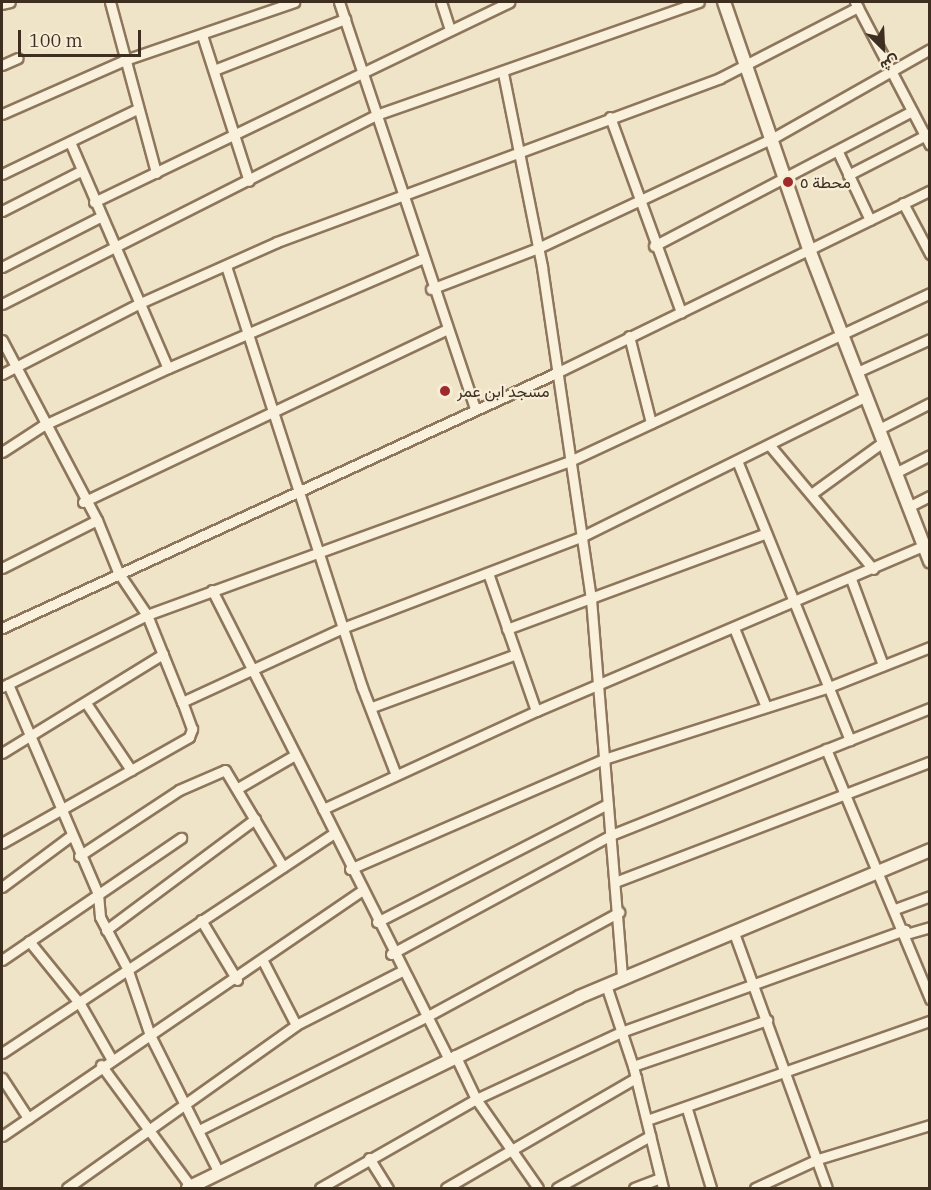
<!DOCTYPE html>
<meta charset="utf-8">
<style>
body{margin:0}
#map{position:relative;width:931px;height:1190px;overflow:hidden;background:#f0e4c8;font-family:"IBM Plex Serif",Vazirmatn,serif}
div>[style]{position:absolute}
.roads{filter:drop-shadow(2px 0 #8d765c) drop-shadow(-2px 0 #8d765c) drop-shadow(0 2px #8d765c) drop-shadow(0 -2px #8d765c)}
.street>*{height:9px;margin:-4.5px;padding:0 4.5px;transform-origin:4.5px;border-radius:4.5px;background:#faf1dc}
.secondary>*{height:12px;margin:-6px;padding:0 6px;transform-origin:6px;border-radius:6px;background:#faf1dc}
.dots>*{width:16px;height:16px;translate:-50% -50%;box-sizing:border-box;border:3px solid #f7eed8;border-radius:50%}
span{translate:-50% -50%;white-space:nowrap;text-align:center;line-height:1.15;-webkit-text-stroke:4.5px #f7eed8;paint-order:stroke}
.poi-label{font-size:16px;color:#3d2e20}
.left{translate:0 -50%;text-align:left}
.frame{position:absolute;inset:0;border:3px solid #3d2e20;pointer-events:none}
.north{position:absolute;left:853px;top:18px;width:60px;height:60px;-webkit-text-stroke:4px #f7eed8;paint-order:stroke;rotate:156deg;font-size:16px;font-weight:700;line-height:24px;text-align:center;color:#3d2e20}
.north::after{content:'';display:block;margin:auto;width:21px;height:27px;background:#3d2e20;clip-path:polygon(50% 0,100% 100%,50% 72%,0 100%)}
.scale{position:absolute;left:18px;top:30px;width:123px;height:27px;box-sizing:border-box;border:3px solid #3d2e20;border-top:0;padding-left:8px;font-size:18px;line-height:21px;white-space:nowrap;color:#3d2e20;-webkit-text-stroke:4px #f7eed8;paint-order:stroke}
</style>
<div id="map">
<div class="roads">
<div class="street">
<i style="left:110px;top:2px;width:177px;rotate:74.9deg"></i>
<i style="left:339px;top:2px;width:428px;rotate:71.5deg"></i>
<i style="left:441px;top:2px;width:28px;rotate:72deg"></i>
<i style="left:855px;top:2px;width:161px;rotate:62.3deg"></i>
<i style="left:2px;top:4px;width:8px;rotate:-14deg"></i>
<i style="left:202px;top:35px;width:153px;rotate:72.2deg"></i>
<i style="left:2px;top:65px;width:17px;rotate:-24deg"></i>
<i style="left:214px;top:70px;width:141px;rotate:-21.3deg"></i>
<i style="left:503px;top:73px;width:198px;rotate:78.6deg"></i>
<i style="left:542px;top:267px;width:336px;rotate:81.6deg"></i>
<i style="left:591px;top:599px;width:380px;rotate:85.3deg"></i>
<i style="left:2px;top:114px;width:134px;rotate:-23.7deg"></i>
<i style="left:125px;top:60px;width:179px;rotate:-18.9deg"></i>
<i style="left:610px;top:117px;width:208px;rotate:70deg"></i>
<i style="left:70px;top:142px;width:246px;rotate:66.6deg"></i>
<i style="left:838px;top:152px;width:75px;rotate:64.8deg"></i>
<i style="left:2px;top:174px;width:150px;rotate:-25.7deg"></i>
<i style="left:848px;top:175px;width:92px;rotate:-27.1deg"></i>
<i style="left:94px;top:202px;width:461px;rotate:-25.7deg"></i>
<i style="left:903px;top:203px;width:58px;rotate:62.1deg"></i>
<i style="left:2px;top:211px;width:86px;rotate:-26.9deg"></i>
<i style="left:654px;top:246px;width:291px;rotate:-27.6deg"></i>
<i style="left:226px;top:266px;width:442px;rotate:72.1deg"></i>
<i style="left:362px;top:687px;width:94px;rotate:68.9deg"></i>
<i style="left:2px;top:267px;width:110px;rotate:-27deg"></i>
<i style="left:431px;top:289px;width:115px;rotate:-21deg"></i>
<i style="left:538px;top:248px;width:259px;rotate:-25.1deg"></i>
<i style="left:773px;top:138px;width:180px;rotate:-29.5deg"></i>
<i style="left:2px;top:304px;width:419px;rotate:-26.8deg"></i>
<i style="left:376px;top:115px;width:342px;rotate:-19.3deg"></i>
<i style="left:629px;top:336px;width:90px;rotate:75.8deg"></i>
<i style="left:2px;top:340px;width:204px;rotate:62.2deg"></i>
<i style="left:97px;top:520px;width:56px;rotate:68deg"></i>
<i style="left:118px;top:572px;width:52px;rotate:56deg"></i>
<i style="left:147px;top:615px;width:94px;rotate:68.1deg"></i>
<i style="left:182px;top:702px;width:179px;rotate:-24.7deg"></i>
<i style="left:345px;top:627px;width:253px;rotate:-20.9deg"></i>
<i style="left:581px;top:537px;width:318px;rotate:-26.3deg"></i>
<i style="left:857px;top:372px;width:80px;rotate:-24.3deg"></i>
<i style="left:2px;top:374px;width:153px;rotate:-27.2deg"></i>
<i style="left:138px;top:304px;width:152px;rotate:-24deg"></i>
<i style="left:277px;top:242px;width:472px;rotate:-20.3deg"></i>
<i style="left:720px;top:78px;width:155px;rotate:-27.2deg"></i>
<i style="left:879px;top:429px;width:57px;rotate:-27deg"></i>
<i style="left:771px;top:447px;width:159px;rotate:50.1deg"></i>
<i style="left:2px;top:452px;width:48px;rotate:-33deg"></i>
<i style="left:42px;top:426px;width:139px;rotate:-24.7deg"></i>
<i style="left:168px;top:368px;width:278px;rotate:-23.3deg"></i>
<i style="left:738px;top:463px;width:299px;rotate:68deg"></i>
<i style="left:895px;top:473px;width:39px;rotate:-27deg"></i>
<i style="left:814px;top:492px;width:85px;rotate:-35.9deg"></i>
<i style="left:83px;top:502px;width:402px;rotate:-25.4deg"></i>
<i style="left:908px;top:507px;width:25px;rotate:-27deg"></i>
<i style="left:2px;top:568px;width:106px;rotate:-26.8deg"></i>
<i style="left:488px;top:573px;width:146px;rotate:70.8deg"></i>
<i style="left:851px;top:579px;width:92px;rotate:69.6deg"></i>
<i style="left:212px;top:590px;width:246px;rotate:63.1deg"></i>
<i style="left:323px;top:809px;width:234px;rotate:-24.7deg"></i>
<i style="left:536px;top:711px;width:428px;rotate:-23.1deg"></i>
<i style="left:2px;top:628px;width:608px;rotate:-24.71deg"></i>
<i style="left:554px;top:374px;width:418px;rotate:-26deg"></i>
<i style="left:734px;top:628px;width:85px;rotate:67.9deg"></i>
<i style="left:507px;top:629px;width:276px;rotate:-20.3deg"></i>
<i style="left:8px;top:684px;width:228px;rotate:66.8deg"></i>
<i style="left:98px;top:894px;width:23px;rotate:85deg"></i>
<i style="left:100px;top:917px;width:58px;rotate:62.1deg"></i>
<i style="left:127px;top:968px;width:71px;rotate:71.1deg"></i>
<i style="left:150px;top:1035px;width:152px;rotate:63.4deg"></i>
<i style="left:2px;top:687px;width:162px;rotate:-26.4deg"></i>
<i style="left:147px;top:615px;width:450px;rotate:-20deg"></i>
<i style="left:570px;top:461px;width:397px;rotate:-25deg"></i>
<i style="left:86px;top:703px;width:81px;rotate:56.1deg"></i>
<i style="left:372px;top:707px;width:153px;rotate:-20.2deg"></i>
<i style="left:826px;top:749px;width:271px;rotate:67.4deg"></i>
<i style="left:2px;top:753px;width:189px;rotate:-31.6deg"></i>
<i style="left:238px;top:788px;width:66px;rotate:-30.1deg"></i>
<i style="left:323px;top:809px;width:280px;rotate:63.3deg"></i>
<i style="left:2px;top:843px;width:215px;rotate:-29.5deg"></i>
<i style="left:189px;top:737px;width:9px;rotate:-69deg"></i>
<i style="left:192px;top:729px;width:29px;rotate:-110deg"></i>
<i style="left:79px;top:856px;width:120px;rotate:-33.4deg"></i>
<i style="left:179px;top:790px;width:50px;rotate:-23.5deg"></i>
<i style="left:225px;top:770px;width:113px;rotate:59.1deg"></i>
<i style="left:350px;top:869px;width:277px;rotate:-23.4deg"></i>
<i style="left:604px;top:759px;width:236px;rotate:-17.7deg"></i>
<i style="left:829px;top:687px;width:109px;rotate:-21.6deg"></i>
<i style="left:615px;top:882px;width:337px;rotate:-20.9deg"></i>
<i style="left:2px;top:887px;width:84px;rotate:-36.7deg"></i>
<i style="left:895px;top:909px;width:37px;rotate:-20deg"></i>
<i style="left:201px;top:920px;width:70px;rotate:59deg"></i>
<i style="left:377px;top:922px;width:259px;rotate:-27.1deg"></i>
<i style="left:106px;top:930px;width:186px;rotate:-36.7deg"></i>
<i style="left:734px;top:933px;width:271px;rotate:70deg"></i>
<i style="left:906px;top:934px;width:25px;rotate:-16deg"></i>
<i style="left:29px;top:941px;width:81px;rotate:51deg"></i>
<i style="left:80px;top:1004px;width:64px;rotate:60.3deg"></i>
<i style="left:391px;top:954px;width:250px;rotate:-28.4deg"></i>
<i style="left:611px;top:835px;width:343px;rotate:-21.7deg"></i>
<i style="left:2px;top:960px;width:217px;rotate:-34.3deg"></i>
<i style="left:263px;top:961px;width:72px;rotate:62.7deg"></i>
<i style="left:606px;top:985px;width:85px;rotate:71.6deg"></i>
<i style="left:633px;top:1066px;width:126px;rotate:76.2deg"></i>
<i style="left:2px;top:1053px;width:398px;rotate:-33.5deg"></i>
<i style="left:455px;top:1055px;width:49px;rotate:64.5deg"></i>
<i style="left:476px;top:1099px;width:108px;rotate:55.1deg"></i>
<i style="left:101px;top:1065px;width:152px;rotate:53.6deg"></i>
<i style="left:633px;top:1066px;width:142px;rotate:-18.9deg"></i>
<i style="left:2px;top:1078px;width:48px;rotate:57deg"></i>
<i style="left:687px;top:1109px;width:83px;rotate:73.1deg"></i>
<i style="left:647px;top:1120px;width:300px;rotate:-19.3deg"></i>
<i style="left:199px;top:1130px;width:254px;rotate:-26.5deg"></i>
<i style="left:426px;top:1017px;width:220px;rotate:-28.5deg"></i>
<i style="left:2px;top:1136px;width:435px;rotate:-34.3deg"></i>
<i style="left:369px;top:1158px;width:36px;rotate:58deg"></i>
<i style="left:67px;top:1188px;width:281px;rotate:-35.4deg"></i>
<i style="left:296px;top:1025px;width:117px;rotate:-27deg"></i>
<i style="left:320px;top:1188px;width:180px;rotate:-29.7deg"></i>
<i style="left:476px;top:1099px;width:160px;rotate:-24.8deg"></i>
<i style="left:621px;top:1032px;width:302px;rotate:-19.8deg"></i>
<i style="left:446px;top:1188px;width:220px;rotate:-30.1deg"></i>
<i style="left:557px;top:1188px;width:107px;rotate:-29.2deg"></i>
<i style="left:634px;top:1188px;width:28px;rotate:-21deg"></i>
<i style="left:755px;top:1188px;width:69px;rotate:-24.7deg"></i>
<i style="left:818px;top:1159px;width:117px;rotate:-16.9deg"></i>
</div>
<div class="secondary">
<i style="left:724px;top:2px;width:264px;rotate:71deg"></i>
<i style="left:810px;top:252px;width:332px;rotate:68.8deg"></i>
<i style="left:188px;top:1188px;width:435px;rotate:-26deg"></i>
<i style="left:579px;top:997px;width:381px;rotate:-22.7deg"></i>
</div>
</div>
<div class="dots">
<i style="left:788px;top:182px;background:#9e2a2b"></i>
<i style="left:445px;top:391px;background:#9e2a2b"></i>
</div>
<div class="poi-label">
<span class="left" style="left:800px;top:182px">محطة ٥</span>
<span class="left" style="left:457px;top:391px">مسجد ابن عمر</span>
</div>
<div class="frame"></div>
<div class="north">ش</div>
<div class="scale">100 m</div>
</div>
